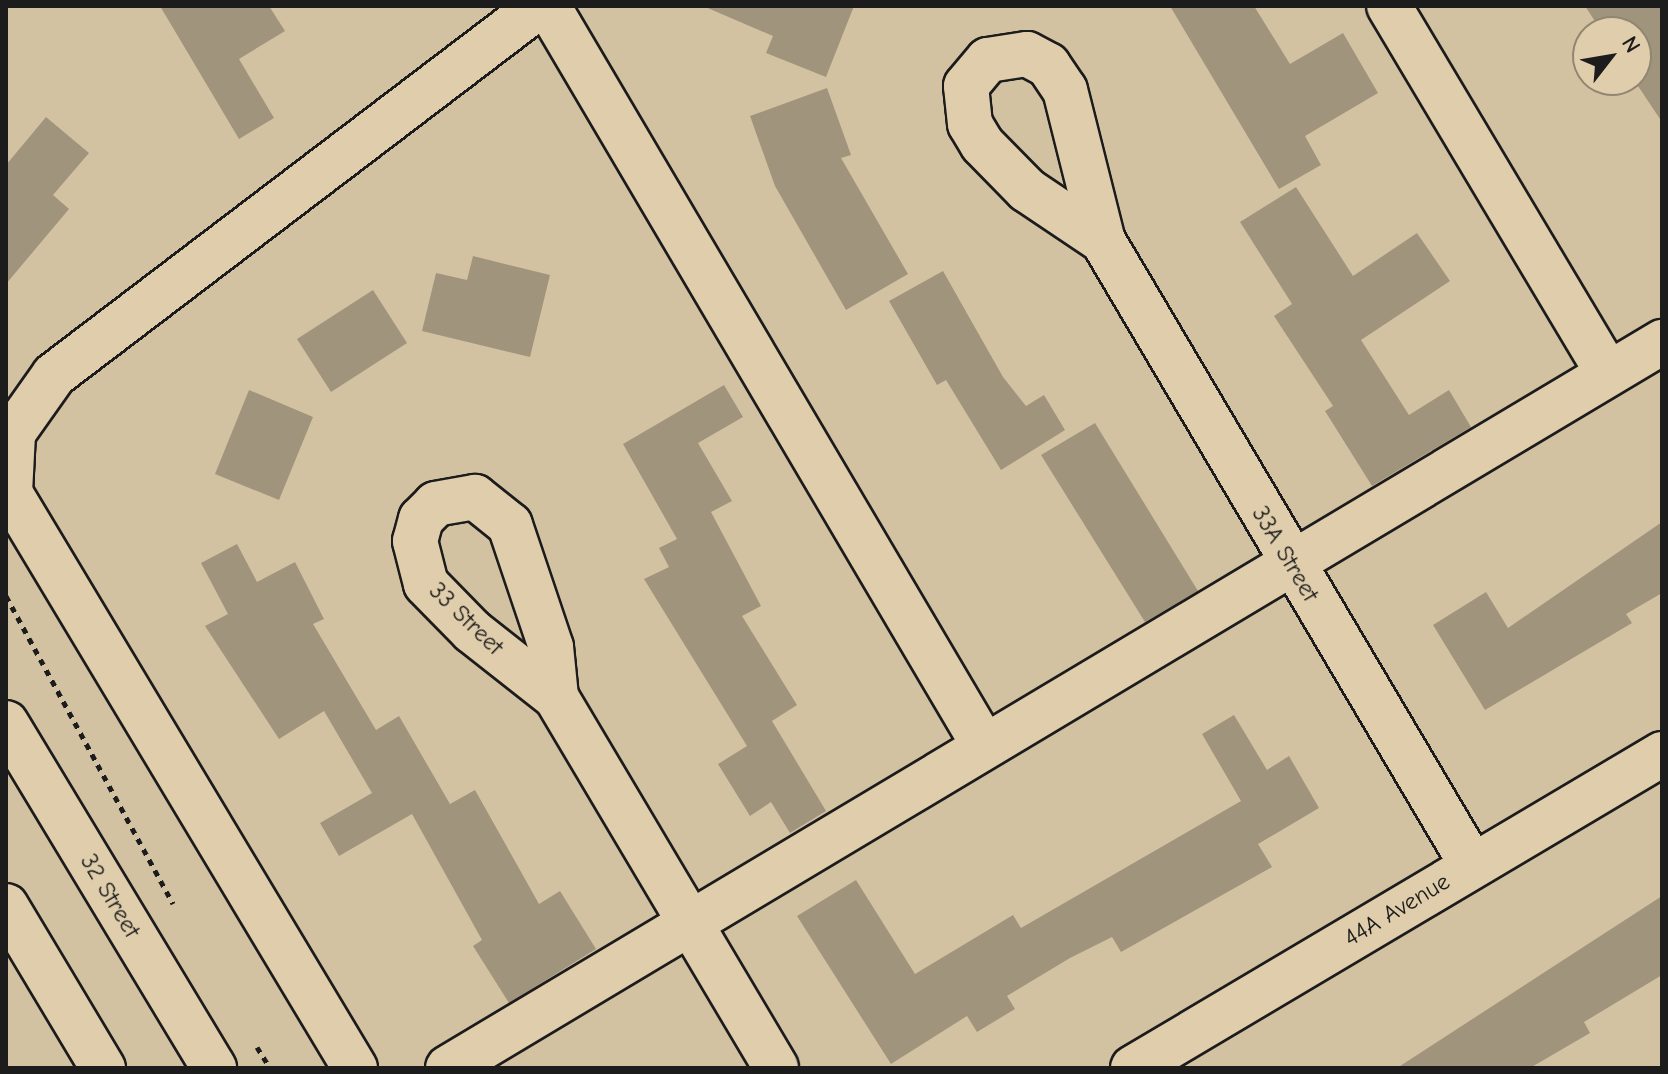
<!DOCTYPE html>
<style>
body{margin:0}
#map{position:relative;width:1668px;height:1074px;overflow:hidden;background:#d3c2a2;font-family:"Comic Neue",sans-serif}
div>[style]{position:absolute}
.building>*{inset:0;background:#a0947d}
.path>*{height:5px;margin-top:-2.5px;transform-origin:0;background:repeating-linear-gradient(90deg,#1c1c1c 0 6px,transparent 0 12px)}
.roads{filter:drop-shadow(2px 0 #1c1c1c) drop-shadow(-2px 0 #1c1c1c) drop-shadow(0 2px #1c1c1c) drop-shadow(0 -2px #1c1c1c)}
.minor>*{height:44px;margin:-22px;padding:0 22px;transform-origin:22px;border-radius:22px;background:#dfcdab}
.major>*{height:44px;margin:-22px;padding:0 22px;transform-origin:22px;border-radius:22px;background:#dfcdab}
span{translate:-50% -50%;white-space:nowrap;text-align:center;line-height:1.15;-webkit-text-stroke:6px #dfcdab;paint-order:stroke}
.street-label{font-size:24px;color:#1c1c1c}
.frame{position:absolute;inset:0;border:8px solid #1c1c1c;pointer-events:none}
.north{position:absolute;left:1572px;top:16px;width:80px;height:80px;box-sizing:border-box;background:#dfcdab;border:2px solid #918672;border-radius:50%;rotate:59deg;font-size:22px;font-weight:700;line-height:32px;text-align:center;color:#1c1c1c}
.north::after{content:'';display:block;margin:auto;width:28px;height:36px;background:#1c1c1c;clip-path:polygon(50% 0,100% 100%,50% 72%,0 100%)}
</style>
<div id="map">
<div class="building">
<i style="clip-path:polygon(160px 6px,269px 6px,285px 31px,239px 59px,274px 118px,239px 139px)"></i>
<i style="clip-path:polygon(703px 6px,854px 6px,826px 77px,766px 53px,773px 36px)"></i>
<i style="clip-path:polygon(1170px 6px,1254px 6px,1290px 64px,1343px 33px,1378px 93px,1305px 136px,1321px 165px,1279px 189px)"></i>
<i style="clip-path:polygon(1585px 6px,1662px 6px,1662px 122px,1634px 80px,1636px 32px,1602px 32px)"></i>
<i style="clip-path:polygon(827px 88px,851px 155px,841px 158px,908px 274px,846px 310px,775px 186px,750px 116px)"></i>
<i style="clip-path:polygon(46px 117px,89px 153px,53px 195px,69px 209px,6px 284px,6px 165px)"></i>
<i style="clip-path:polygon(1296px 187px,1353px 276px,1417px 233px,1450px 281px,1361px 340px,1409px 415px,1449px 390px,1471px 427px,1372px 486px,1325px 411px,1333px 406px,1274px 316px,1292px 304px,1240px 222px)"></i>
<i style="clip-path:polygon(473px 256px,550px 275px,530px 357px,422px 331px,436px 273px,467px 280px)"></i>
<i style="clip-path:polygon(943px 271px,1003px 377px,1026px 406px,1044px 395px,1065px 430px,1001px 470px,946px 380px,937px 385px,889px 301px)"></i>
<i style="clip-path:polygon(373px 290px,407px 343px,331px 392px,297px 339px)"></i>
<i style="clip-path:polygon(724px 385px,743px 417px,698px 443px,732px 501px,711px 512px,761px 606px,742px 616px,797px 705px,772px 721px,826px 811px,790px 833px,771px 802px,750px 816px,718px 764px,747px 746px,644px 579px,669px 567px,659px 548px,677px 539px,623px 444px)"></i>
<i style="clip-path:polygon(249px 390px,313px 417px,279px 500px,215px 474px)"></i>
<i style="clip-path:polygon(1095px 423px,1198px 591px,1145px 622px,1041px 455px)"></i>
<i style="clip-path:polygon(1662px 522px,1662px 593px,1626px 614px,1632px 623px,1485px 710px,1433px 625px,1486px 592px,1508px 628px)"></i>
<i style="clip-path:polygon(237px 544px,257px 582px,295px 562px,324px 619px,313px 624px,376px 730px,399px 716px,450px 804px,475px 790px,539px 904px,560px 891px,596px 949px,509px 1003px,473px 946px,482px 940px,412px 814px,339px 856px,320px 823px,372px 793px,324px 711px,279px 739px,205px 626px,228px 614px,201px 563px)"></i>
<i style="clip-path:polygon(1234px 715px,1267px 770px,1289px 756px,1319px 808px,1258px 844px,1272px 867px,1121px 952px,1112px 937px,1070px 958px,1007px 996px,1015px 1009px,977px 1032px,967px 1016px,891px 1064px,797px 916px,856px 880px,915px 974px,1013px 915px,1021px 928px,1241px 801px,1202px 734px)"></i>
<i style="clip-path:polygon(1662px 896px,1662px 975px,1584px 1022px,1590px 1033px,1530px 1068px,1397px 1068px)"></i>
</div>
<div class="path">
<i style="left:6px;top:596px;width:350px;rotate:61.5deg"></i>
<i style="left:257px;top:1047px;width:25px;rotate:58deg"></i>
</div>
<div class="roads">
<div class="minor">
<i style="left:548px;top:6px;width:857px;rotate:59.48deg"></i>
<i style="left:1389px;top:6px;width:428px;rotate:59.2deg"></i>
<i style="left:1103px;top:241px;width:92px;rotate:-146.1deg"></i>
<i style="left:1027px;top:190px;width:64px;rotate:-134.4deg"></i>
<i style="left:982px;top:144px;width:23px;rotate:-121deg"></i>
<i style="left:970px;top:124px;width:38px;rotate:-96deg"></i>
<i style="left:966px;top:86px;width:34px;rotate:-50deg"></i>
<i style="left:988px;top:60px;width:39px;rotate:-9deg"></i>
<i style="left:1027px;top:54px;width:24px;rotate:28deg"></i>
<i style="left:1048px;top:65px;width:30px;rotate:56deg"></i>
<i style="left:1065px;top:90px;width:156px;rotate:75.9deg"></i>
<i style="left:1103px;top:241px;width:725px;rotate:59.4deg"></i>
<i style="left:556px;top:697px;width:50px;rotate:-95.7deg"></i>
<i style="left:551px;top:647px;width:129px;rotate:-108.6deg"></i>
<i style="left:510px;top:525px;width:45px;rotate:-141.3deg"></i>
<i style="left:475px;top:497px;width:40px;rotate:170deg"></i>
<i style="left:436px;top:504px;width:21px;rotate:135deg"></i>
<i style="left:421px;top:519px;width:23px;rotate:105deg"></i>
<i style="left:415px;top:541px;width:44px;rotate:75.7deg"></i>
<i style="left:426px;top:584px;width:66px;rotate:45.6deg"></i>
<i style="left:472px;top:631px;width:107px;rotate:38.2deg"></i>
<i style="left:556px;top:697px;width:431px;rotate:59.3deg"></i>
<i style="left:355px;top:1068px;width:671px;rotate:-120.96deg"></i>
<i style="left:10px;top:493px;width:60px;rotate:-87.1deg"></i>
<i style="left:13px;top:433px;width:71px;rotate:-54.7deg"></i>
<i style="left:54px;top:375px;width:609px;rotate:-37.26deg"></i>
<i style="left:448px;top:1068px;width:1415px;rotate:-30.88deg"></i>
<i style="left:1133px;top:1068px;width:615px;rotate:-30.69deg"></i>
</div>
<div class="major">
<i style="left:6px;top:723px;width:403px;rotate:58.9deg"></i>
<i style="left:6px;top:906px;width:189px;rotate:59.1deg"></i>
</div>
</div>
<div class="street-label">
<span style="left:1285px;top:554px;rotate:59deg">33A Street</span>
<span style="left:466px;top:619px;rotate:44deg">33 Street</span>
<span style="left:110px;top:896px;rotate:59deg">32 Street</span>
<span style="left:1397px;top:910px;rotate:-31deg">44A Avenue</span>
</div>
<div class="frame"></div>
<div class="north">N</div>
</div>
